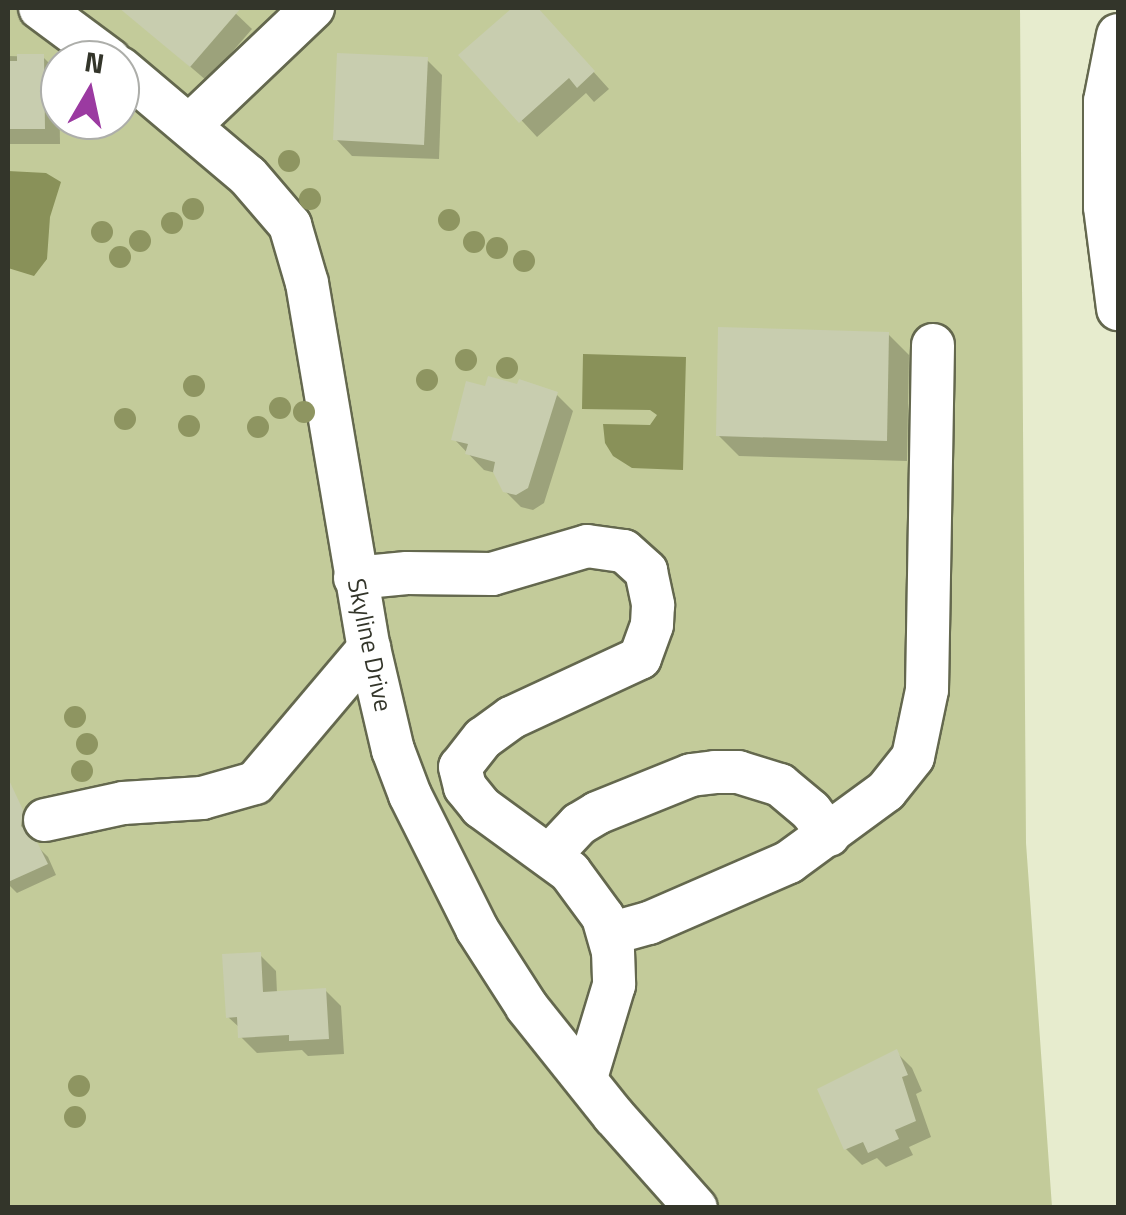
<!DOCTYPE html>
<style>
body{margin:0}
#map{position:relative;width:1126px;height:1215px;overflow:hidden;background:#e7ecce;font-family:"Titillium Web",sans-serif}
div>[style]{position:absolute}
.green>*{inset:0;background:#c3cb9a}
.water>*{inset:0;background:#899159}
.shadow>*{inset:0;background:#0003}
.building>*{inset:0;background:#c8cdaf}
.roads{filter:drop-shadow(2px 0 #64684e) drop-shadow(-2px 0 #64684e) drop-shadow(0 2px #64684e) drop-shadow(0 -2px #64684e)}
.minor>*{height:42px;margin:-21px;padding:0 21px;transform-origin:21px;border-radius:21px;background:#fff}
.trees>*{width:22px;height:22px;margin:-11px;border-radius:50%;background:#8e9561}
span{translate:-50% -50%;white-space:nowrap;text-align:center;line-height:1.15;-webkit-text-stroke:10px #fff;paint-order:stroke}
.street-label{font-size:25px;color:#33352a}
.frame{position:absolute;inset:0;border:10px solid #33352a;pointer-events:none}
.north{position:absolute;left:40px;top:40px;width:100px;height:100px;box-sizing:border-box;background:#fff;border:2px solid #adaeaa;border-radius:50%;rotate:9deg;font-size:28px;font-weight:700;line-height:40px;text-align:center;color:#33352a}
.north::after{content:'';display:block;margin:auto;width:35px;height:45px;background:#9b3aa1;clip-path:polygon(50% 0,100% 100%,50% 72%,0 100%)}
</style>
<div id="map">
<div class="green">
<i style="clip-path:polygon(evenodd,8px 8px,1020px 8px,1026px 843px,1052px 1207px,8px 1207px,8px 8px,60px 60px,120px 60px,120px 120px,60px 120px,60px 60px)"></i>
</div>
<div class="water">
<i style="clip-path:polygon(8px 171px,46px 173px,61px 182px,50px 217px,47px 259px,34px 276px,8px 268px)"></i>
<i style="clip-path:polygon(583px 354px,686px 357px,683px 470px,632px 468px,613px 456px,605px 443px,603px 424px,650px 425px,657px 415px,650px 410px,582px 409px)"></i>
</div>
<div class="shadow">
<i style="clip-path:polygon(122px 8px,230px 8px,252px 29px,207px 81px)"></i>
<i style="clip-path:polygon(516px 8px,536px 8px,609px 89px,594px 102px,586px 93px,537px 137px,462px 56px)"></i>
<i style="clip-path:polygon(8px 56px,43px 57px,59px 73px,60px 144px,8px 144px)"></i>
<i style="clip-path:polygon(426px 59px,442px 75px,439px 159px,352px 156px,336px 139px)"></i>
<i style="clip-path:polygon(888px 334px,909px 355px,907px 461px,739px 456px,718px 435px)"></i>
<i style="clip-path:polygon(557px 395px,573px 411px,544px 503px,533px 510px,521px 507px,505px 491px,496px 473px,484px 470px,454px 439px)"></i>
<i style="clip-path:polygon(19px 807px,29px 817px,30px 839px,48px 857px,56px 875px,17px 893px,8px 884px,8px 812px)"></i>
<i style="clip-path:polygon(260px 955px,276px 971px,277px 993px,325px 990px,341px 1006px,344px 1054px,308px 1056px,302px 1050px,257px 1053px,241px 1037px,240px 1028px,228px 1017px)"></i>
<i style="clip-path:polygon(896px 1052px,912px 1068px,922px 1091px,916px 1094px,931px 1137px,909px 1147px,913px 1155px,886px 1167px,877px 1158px,862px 1165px,846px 1149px)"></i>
</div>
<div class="building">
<i style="clip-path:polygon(119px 8px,241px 8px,190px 67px)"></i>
<i style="clip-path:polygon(512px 8px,538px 8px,595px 71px,577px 88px,569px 78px,519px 123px,458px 55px)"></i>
<i style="clip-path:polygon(337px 53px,428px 57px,424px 145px,333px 140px)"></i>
<i style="clip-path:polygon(17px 54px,44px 54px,45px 129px,8px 129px,8px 61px,17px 61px)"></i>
<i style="clip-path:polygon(718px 327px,889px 332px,887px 441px,716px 436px)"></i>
<i style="clip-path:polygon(488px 376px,517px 384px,519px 379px,558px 392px,528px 488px,516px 495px,503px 492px,493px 472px,495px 462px,465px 454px,468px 444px,451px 440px,466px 381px,485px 386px)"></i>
<i style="clip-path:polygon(8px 778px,23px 810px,21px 826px,38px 844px,48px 864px,8px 882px)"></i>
<i style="clip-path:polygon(261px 952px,263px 992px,326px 988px,329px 1039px,289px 1041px,289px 1035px,238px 1038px,237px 1017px,226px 1018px,222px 954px)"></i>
<i style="clip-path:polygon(897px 1049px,908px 1075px,902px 1077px,916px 1121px,895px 1130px,899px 1139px,868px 1153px,863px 1142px,844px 1150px,817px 1089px)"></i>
</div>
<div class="roads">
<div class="minor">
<i style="left:40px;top:8px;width:87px;rotate:36.6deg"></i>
<i style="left:1118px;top:35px;width:67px;rotate:101.1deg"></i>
<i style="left:1105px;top:101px;width:106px;rotate:90deg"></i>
<i style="left:1105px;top:207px;width:103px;rotate:82.7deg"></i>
<i style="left:120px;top:68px;width:167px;rotate:40.2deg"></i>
<i style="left:248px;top:176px;width:65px;rotate:49.4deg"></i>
<i style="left:290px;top:225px;width:60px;rotate:73.7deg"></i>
<i style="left:307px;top:283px;width:370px;rotate:80.4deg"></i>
<i style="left:369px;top:648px;width:105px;rotate:76.8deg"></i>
<i style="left:393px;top:750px;width:48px;rotate:69.3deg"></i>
<i style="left:410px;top:795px;width:150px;rotate:63.4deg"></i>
<i style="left:477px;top:929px;width:93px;rotate:57.3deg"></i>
<i style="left:527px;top:1007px;width:139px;rotate:51.4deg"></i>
<i style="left:614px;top:1116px;width:123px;rotate:48.3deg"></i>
<i style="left:190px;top:125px;width:170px;rotate:-43.6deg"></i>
<i style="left:355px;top:578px;width:52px;rotate:-5.5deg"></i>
<i style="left:407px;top:573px;width:85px;rotate:0.7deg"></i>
<i style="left:492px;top:574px;width:99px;rotate:-16.4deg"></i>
<i style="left:587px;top:546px;width:37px;rotate:8deg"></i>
<i style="left:624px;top:551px;width:30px;rotate:42deg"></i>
<i style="left:646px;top:571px;width:35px;rotate:78deg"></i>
<i style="left:653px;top:605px;width:20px;rotate:93deg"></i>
<i style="left:652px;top:625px;width:35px;rotate:110deg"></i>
<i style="left:640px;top:658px;width:142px;rotate:155.1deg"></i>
<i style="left:511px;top:718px;width:34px;rotate:144deg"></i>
<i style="left:483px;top:738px;width:37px;rotate:128deg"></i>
<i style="left:460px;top:767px;width:21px;rotate:76deg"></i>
<i style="left:465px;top:787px;width:26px;rotate:51deg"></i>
<i style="left:481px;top:807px;width:110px;rotate:36.1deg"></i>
<i style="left:570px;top:872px;width:56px;rotate:53.7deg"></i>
<i style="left:603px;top:917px;width:35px;rotate:74deg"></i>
<i style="left:613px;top:951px;width:34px;rotate:88deg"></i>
<i style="left:614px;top:985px;width:97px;rotate:106.8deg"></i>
<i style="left:45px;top:820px;width:80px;rotate:-12.3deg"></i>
<i style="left:123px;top:803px;width:79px;rotate:-3.6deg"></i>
<i style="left:202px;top:798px;width:55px;rotate:-15.8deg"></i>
<i style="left:255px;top:783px;width:177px;rotate:-49.8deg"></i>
<i style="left:549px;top:856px;width:44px;rotate:-46.8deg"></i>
<i style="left:579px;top:824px;width:21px;rotate:-31deg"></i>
<i style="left:597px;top:813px;width:101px;rotate:-22deg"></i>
<i style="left:691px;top:775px;width:24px;rotate:-7deg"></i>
<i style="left:715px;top:772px;width:23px"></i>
<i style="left:738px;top:772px;width:44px;rotate:17.2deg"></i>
<i style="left:780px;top:785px;width:40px;rotate:40deg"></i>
<i style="left:811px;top:811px;width:30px;rotate:53deg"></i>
<i style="left:609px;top:934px;width:41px;rotate:-15.4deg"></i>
<i style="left:649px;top:923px;width:153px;rotate:-23.5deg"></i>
<i style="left:789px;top:862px;width:120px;rotate:-36.2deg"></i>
<i style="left:886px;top:791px;width:43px;rotate:-51.5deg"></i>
<i style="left:913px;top:757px;width:68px;rotate:-78.2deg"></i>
<i style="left:927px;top:690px;width:345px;rotate:-89deg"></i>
</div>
</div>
<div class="trees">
<i style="left:289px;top:161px"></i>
<i style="left:310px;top:199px"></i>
<i style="left:193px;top:209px"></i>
<i style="left:449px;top:220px"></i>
<i style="left:172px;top:223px"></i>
<i style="left:102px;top:232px"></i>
<i style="left:140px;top:241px"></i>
<i style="left:474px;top:242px"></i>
<i style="left:497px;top:248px"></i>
<i style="left:120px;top:257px"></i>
<i style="left:524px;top:261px"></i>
<i style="left:466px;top:360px"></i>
<i style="left:507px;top:368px"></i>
<i style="left:427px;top:380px"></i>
<i style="left:194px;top:386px"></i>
<i style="left:280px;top:408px"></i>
<i style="left:304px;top:412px"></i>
<i style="left:125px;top:419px"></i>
<i style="left:189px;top:426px"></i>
<i style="left:258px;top:427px"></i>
<i style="left:75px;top:717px"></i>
<i style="left:87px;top:744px"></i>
<i style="left:82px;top:771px"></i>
<i style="left:79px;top:1086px"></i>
<i style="left:75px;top:1117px"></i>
</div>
<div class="street-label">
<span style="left:370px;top:645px;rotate:78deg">Skyline Drive</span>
</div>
<div class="frame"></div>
<div class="north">N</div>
</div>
